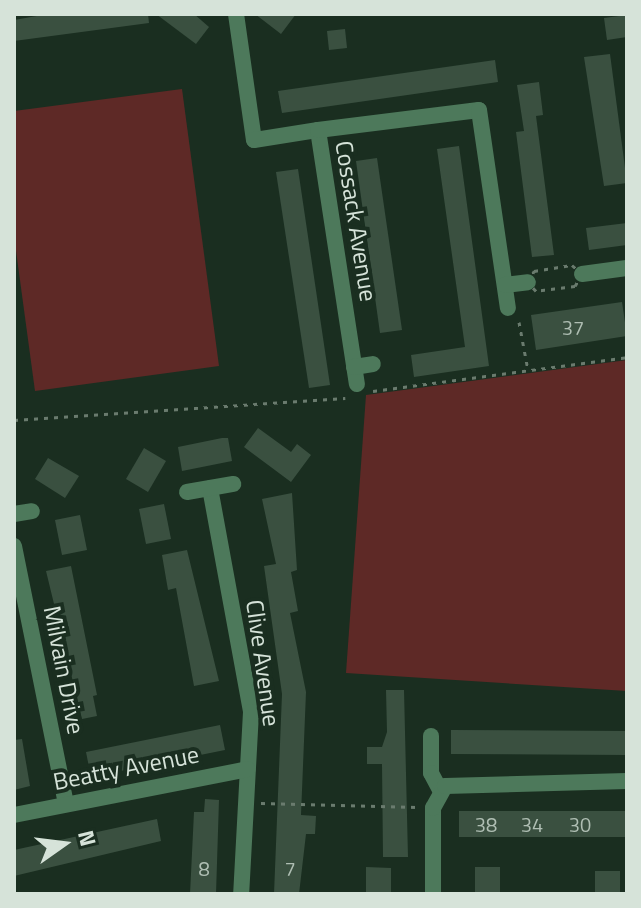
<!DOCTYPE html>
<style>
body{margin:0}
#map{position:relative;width:641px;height:908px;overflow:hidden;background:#1a2e20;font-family:"Titillium Web",sans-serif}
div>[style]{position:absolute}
.green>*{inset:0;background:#5e2926}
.building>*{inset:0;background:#3a5040}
.path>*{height:3px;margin-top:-1.5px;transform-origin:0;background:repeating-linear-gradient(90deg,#6a7b6e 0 4px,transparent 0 10px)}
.street>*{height:16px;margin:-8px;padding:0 8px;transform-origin:8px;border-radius:8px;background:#4d795b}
span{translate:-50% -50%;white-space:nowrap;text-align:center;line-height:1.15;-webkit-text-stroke:8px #1a2e20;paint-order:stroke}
.number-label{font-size:20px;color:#afbeb3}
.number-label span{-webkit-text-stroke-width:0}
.street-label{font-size:24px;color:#d6e3d9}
.frame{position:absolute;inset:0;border:16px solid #d6e3d9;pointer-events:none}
.north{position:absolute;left:24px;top:804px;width:80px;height:80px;-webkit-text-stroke:6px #1a2e20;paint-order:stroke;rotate:76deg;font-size:22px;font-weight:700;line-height:32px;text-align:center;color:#d6e3d9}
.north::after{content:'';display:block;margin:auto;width:28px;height:36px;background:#d6e3d9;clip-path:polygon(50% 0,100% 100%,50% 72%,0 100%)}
</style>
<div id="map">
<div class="green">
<i style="clip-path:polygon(182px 89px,219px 366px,35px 391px,14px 236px,14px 111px)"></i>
<i style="clip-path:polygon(627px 360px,627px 691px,346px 673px,366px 395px)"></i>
</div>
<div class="building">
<i style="clip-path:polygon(48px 14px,148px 14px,149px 23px,14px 41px,14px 20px)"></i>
<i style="clip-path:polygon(156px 14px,194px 14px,209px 27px,196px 44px)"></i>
<i style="clip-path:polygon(255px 14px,296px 14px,281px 34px)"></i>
<i style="clip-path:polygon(627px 15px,627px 37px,607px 40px,604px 18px)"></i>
<i style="clip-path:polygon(345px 29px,347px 48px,329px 50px,327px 31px)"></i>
<i style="clip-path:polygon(610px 54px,627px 183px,604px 186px,584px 57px)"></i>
<i style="clip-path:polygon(495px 60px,498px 82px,282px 113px,278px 91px)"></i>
<i style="clip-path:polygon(539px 82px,543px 115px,536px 116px,554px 255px,532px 257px,516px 132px,524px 131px,517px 85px)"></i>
<i style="clip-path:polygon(459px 146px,489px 366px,414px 377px,411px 355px,465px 347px,437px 149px)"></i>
<i style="clip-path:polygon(377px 158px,402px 330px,380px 333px,356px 161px)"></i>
<i style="clip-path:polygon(298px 169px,330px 385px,309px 388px,276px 172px)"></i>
<i style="clip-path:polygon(627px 223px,627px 245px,589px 250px,586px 228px)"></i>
<i style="clip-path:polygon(622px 302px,627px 336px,536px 350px,531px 315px)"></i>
<i style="clip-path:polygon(258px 428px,291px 452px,297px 444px,311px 455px,291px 482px,244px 447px)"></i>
<i style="clip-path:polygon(222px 438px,228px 438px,232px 461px,182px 471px,178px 447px)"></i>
<i style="clip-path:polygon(144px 448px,166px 461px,148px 492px,126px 479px)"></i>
<i style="clip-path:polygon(48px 458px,79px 476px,65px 498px,35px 479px)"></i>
<i style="clip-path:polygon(292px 493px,297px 570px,291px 572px,298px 611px,290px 613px,306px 692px,301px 815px,316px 816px,315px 834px,306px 834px,299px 894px,274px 894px,282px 694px,264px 566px,276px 564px,262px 499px)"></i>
<i style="clip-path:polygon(164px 504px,171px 539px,146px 544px,139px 509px)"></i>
<i style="clip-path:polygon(80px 515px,87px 550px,62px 555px,55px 520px)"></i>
<i style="clip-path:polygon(187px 550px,219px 681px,194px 686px,176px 588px,168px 590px,162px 555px)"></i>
<i style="clip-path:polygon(71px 566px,97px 695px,93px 696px,97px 716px,82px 719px,46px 571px)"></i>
<i style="clip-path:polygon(386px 690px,404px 690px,408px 857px,383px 857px,382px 764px,367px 764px,367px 747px,382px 747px,387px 732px)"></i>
<i style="clip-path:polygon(220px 725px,225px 750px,91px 777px,86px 752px)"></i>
<i style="clip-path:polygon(451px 730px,627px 731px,627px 755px,451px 754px)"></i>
<i style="clip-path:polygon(22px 739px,30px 786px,14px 790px,14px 740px)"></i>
<i style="clip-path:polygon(205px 799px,219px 800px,216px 894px,190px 894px,194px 812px,204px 812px)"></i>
<i style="clip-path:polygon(459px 811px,627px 811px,627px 837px,459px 837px)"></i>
<i style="clip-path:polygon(157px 819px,161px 841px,14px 876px,14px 850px)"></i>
<i style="clip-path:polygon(366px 867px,391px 868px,391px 894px,366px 894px)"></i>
<i style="clip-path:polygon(475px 867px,500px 867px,500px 894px,475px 894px)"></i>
<i style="clip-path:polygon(595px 871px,620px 871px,620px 894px,595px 894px)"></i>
</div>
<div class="path">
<i style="left:572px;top:265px;width:13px;rotate:42deg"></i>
<i style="left:582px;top:274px;width:14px;rotate:120deg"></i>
<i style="left:575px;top:286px;width:39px;rotate:173deg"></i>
<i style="left:536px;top:291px;width:12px;rotate:-132deg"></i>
<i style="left:528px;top:282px;width:13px;rotate:-61deg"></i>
<i style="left:534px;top:271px;width:38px;rotate:-9deg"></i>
<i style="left:519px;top:322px;width:49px;rotate:79.4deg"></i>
<i style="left:373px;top:391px;width:256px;rotate:-7.6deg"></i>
<i style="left:14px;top:420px;width:332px;rotate:-3.8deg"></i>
<i style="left:261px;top:803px;width:156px;rotate:1.5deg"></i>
</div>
<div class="street">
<i style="left:236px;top:14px;width:127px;rotate:81.9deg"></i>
<i style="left:254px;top:140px;width:65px;rotate:-8.9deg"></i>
<i style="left:318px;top:130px;width:257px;rotate:81.3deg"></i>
<i style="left:318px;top:130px;width:162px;rotate:-7.1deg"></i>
<i style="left:479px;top:110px;width:200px;rotate:81.7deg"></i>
<i style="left:582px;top:274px;width:45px;rotate:-7.6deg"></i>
<i style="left:505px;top:285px;width:23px;rotate:-7deg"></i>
<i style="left:354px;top:367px;width:19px;rotate:-9deg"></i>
<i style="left:210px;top:488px;width:228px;rotate:79.6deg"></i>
<i style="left:251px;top:712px;width:182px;rotate:93.1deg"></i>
<i style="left:187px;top:492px;width:47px;rotate:-9.9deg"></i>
<i style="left:14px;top:514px;width:18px;rotate:-9deg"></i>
<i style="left:14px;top:546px;width:263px;rotate:78.6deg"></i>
<i style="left:431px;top:736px;width:37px;rotate:90deg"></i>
<i style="left:431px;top:773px;width:19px;rotate:62deg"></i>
<i style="left:14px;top:815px;width:238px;rotate:-11.1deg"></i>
<i style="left:433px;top:894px;width:86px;rotate:-90deg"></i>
<i style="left:433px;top:808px;width:25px;rotate:-61deg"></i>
<i style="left:445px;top:786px;width:182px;rotate:-1.6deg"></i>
</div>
<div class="number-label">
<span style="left:573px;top:327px">37</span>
<span style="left:486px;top:824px">38</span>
<span style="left:532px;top:824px">34</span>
<span style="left:580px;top:824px">30</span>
<span style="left:204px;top:868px">8</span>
<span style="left:290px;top:868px">7</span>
</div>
<div class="street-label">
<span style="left:356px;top:221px;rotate:81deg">Cossack Avenue</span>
<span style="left:263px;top:663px;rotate:82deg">Clive Avenue</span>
<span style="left:64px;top:670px;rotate:79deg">Milvain Drive</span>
<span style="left:126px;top:768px;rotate:-11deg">Beatty Avenue</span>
</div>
<div class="frame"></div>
<div class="north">N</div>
</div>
